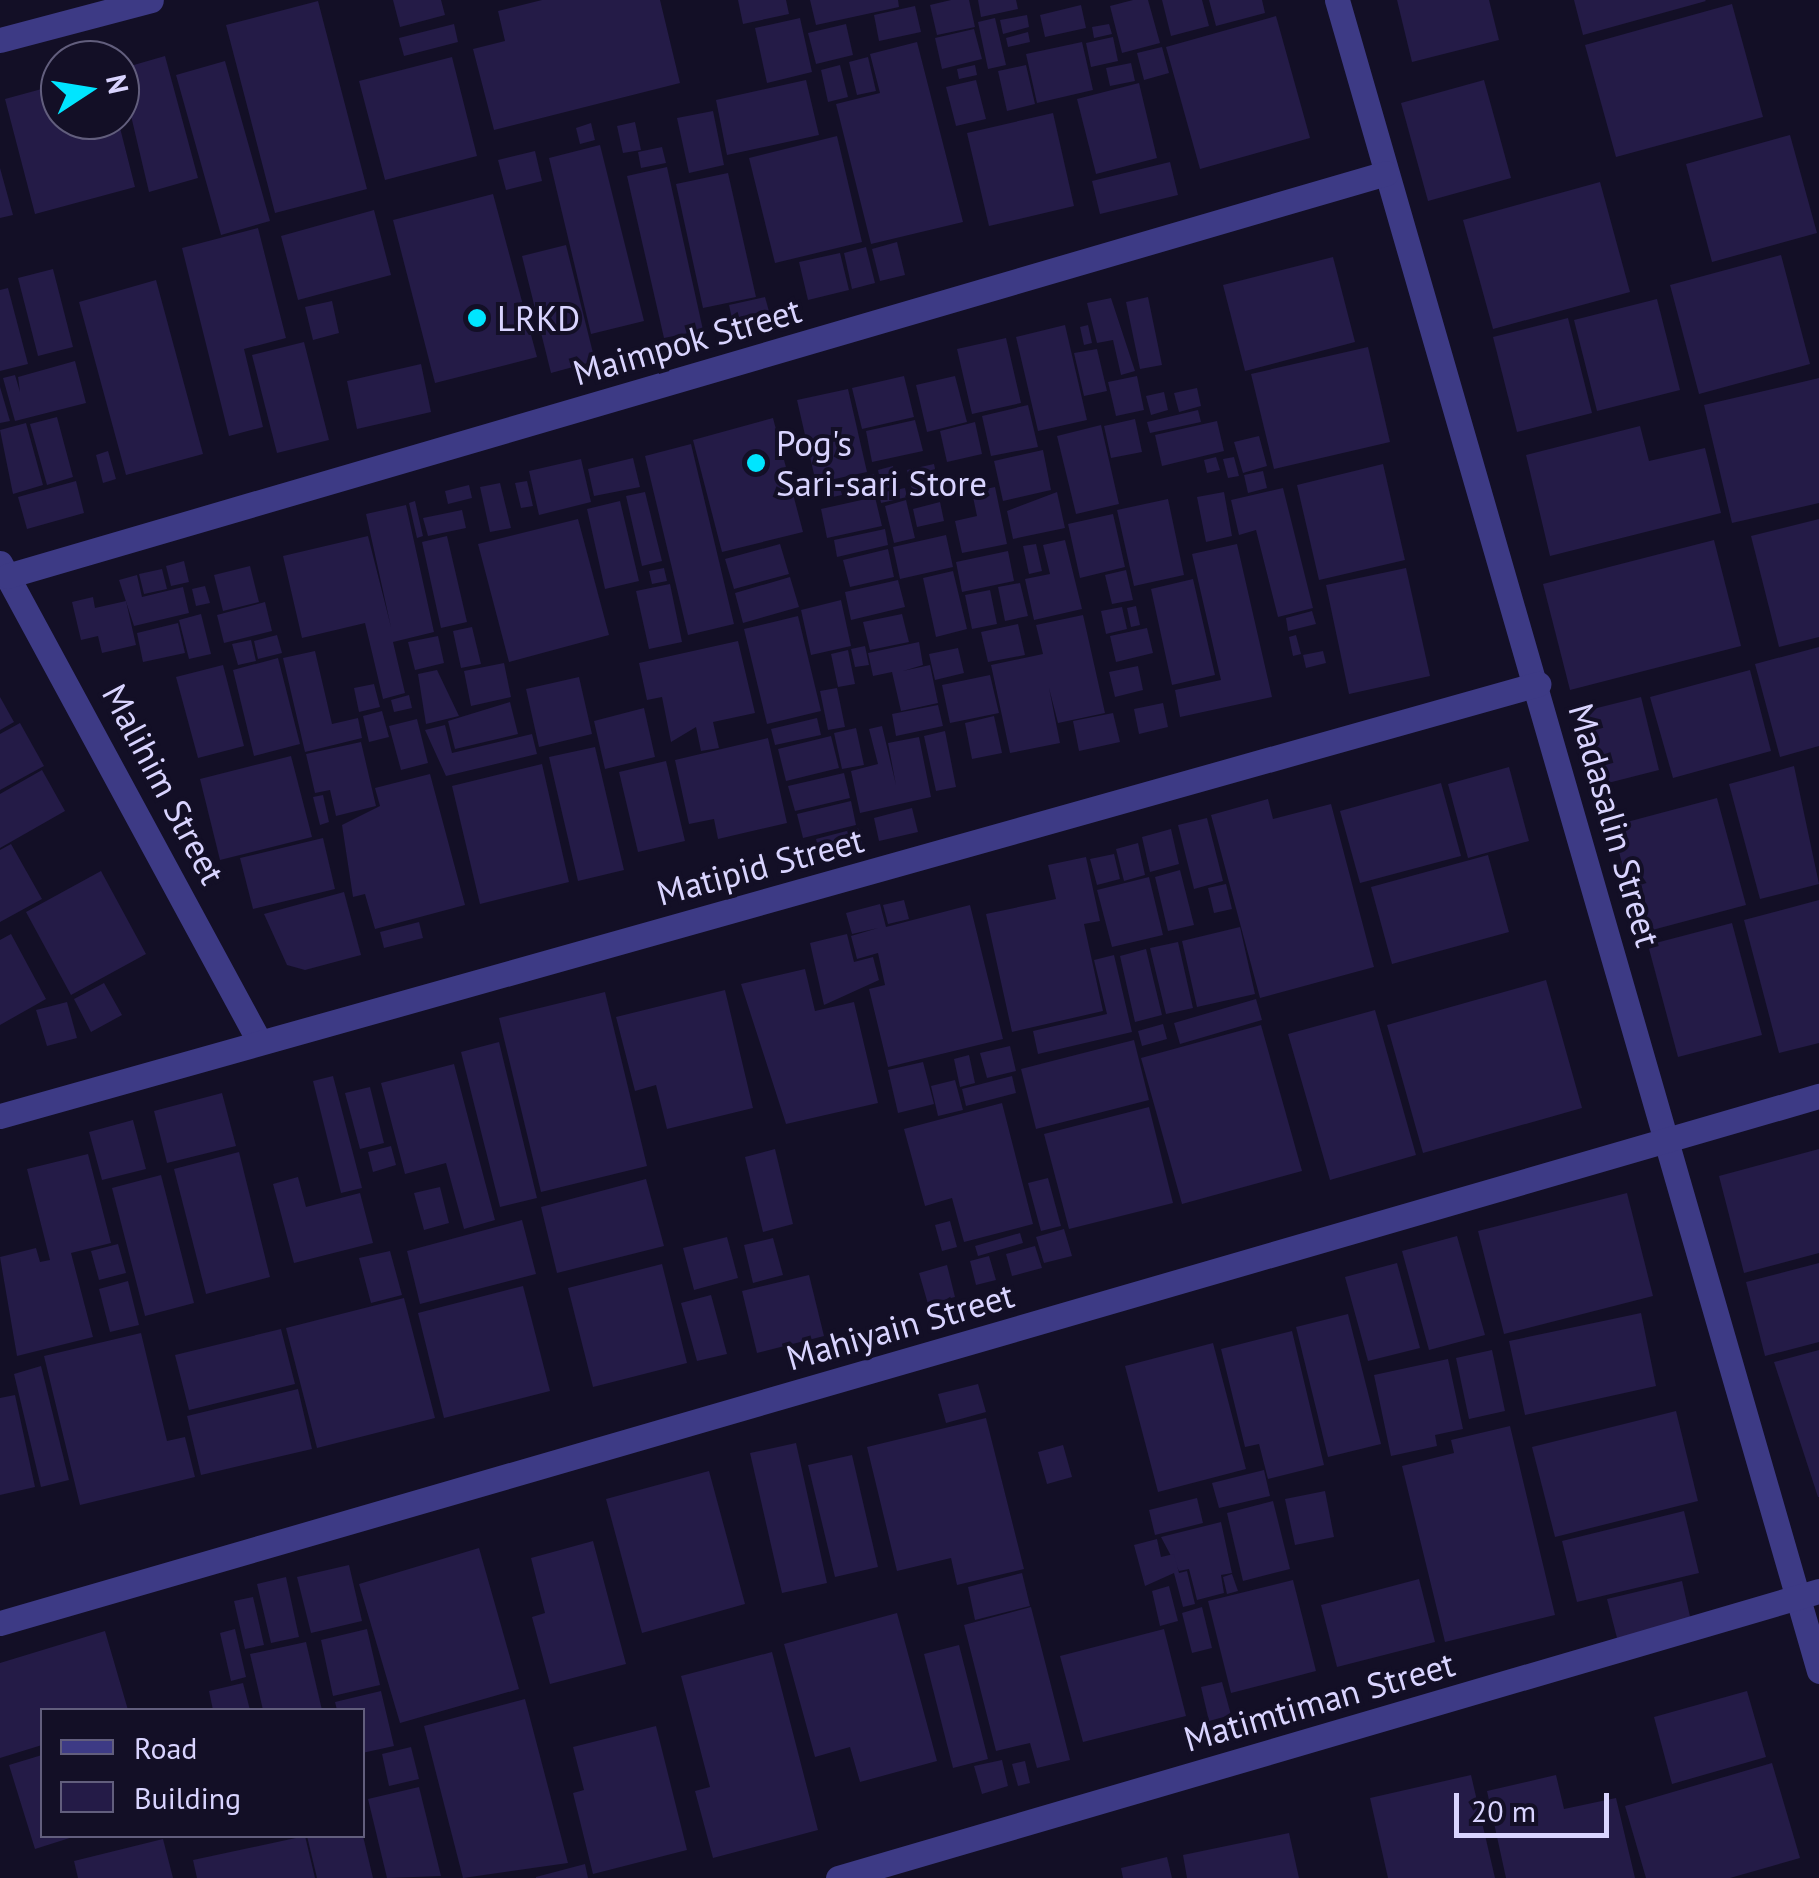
<!DOCTYPE html>
<style>
body{margin:0}
#map{position:relative;width:1819px;height:1878px;overflow:hidden;background:#130f26;font-family:"PT Sans",sans-serif}
div>[style]{position:absolute}
.building>*{inset:0;background:#241b47}
.minor>*{height:25px;margin:-12.5px;padding:0 12.5px;transform-origin:12.5px;border-radius:12.5px;background:#3d3a85}
.dots>*{width:28px;height:28px;translate:-50% -50%;box-sizing:border-box;border:5px solid #130f26;border-radius:50%}
span{translate:-50% -50%;white-space:nowrap;text-align:center;line-height:1.15;-webkit-text-stroke:8px #130f26;paint-order:stroke}
.poi-label{font-size:35px;color:#d9d4ff}
.left{translate:0 -50%;text-align:left}
.street-label{font-size:35px;color:#d9d4ff}
.legend{position:absolute;left:40px;top:1708px;width:325px;height:130px;box-sizing:border-box;background:#130f26;border:2px solid #625e7d;margin:0;padding:12px 18px;list-style:none;font-size:30px;color:#d9d4ff}
.legend li{display:flex;align-items:center;gap:20px;height:50px}
.legend b{width:50px;border:2px solid #625e7d}
.north{position:absolute;left:40px;top:40px;width:100px;height:100px;box-sizing:border-box;background:#130f26;border:2px solid #625e7d;border-radius:50%;rotate:78deg;font-size:28px;font-weight:700;line-height:40px;text-align:center;color:#d9d4ff}
.north::after{content:'';display:block;margin:auto;width:35px;height:45px;background:#00e5ff;clip-path:polygon(50% 0,100% 100%,50% 72%,0 100%)}
.scale{position:absolute;left:1454px;top:1793px;width:155px;height:45px;box-sizing:border-box;border:5px solid #d9d4ff;border-top:0;padding-left:12px;font-size:30px;line-height:35px;white-space:nowrap;color:#d9d4ff;-webkit-text-stroke:8px #130f26;paint-order:stroke}
</style>
<div id="map">
<div class="building">
<i style="clip-path:polygon(393px 0,441px 0,445px 15px,400px 27px)"></i>
<i style="clip-path:polygon(542px 0,660px 0,680px 83px,494px 130px,473px 49px,505px 41px,498px 11px)"></i>
<i style="clip-path:polygon(738px 0,786px 0,789px 14px,743px 24px)"></i>
<i style="clip-path:polygon(810px 0,898px 0,899px 7px,816px 25px)"></i>
<i style="clip-path:polygon(951px 0,969px 0,975px 27px,937px 35px,930px 5px)"></i>
<i style="clip-path:polygon(978px 0,1016px 0,1018px 9px,981px 17px)"></i>
<i style="clip-path:polygon(1133px 0,1148px 0,1160px 43px,1122px 53px,1110px 6px)"></i>
<i style="clip-path:polygon(1162px 0,1202px 0,1209px 26px,1171px 36px)"></i>
<i style="clip-path:polygon(1209px 0,1262px 0,1265px 13px,1216px 26px)"></i>
<i style="clip-path:polygon(1397px 0,1489px 0,1499px 40px,1412px 62px)"></i>
<i style="clip-path:polygon(1574px 0,1705px 0,1706px 1px,1583px 35px)"></i>
<i style="clip-path:polygon(318px 1px,367px 189px,275px 213px,226px 25px)"></i>
<i style="clip-path:polygon(1732px 4px,1763px 117px,1616px 157px,1585px 45px)"></i>
<i style="clip-path:polygon(1081px 5px,1086px 28px,1045px 37px,1040px 15px)"></i>
<i style="clip-path:polygon(915px 6px,921px 32px,879px 41px,874px 15px)"></i>
<i style="clip-path:polygon(1027px 15px,1029px 27px,1003px 34px,1000px 20px)"></i>
<i style="clip-path:polygon(1276px 16px,1310px 138px,1200px 169px,1166px 47px)"></i>
<i style="clip-path:polygon(800px 18px,812px 72px,767px 83px,755px 28px)"></i>
<i style="clip-path:polygon(995px 18px,1006px 65px,988px 69px,978px 22px)"></i>
<i style="clip-path:polygon(454px 24px,458px 42px,404px 56px,399px 38px)"></i>
<i style="clip-path:polygon(846px 24px,853px 55px,816px 64px,808px 33px)"></i>
<i style="clip-path:polygon(1109px 24px,1112px 34px,1094px 38px,1092px 27px)"></i>
<i style="clip-path:polygon(974px 29px,982px 59px,942px 69px,935px 38px)"></i>
<i style="clip-path:polygon(1028px 32px,1030px 42px,1008px 47px,1006px 38px)"></i>
<i style="clip-path:polygon(1113px 37px,1118px 61px,1091px 67px,1086px 43px)"></i>
<i style="clip-path:polygon(917px 42px,963px 222px,871px 244px,836px 104px,880px 93px,870px 54px)"></i>
<i style="clip-path:polygon(1082px 42px,1093px 90px,1037px 103px,1026px 54px)"></i>
<i style="clip-path:polygon(1162px 47px,1169px 73px,1144px 80px,1137px 53px)"></i>
<i style="clip-path:polygon(165px 56px,198px 178px,149px 192px,120px 69px)"></i>
<i style="clip-path:polygon(452px 57px,477px 156px,385px 180px,359px 81px)"></i>
<i style="clip-path:polygon(868px 57px,876px 91px,857px 95px,849px 62px)"></i>
<i style="clip-path:polygon(225px 61px,270px 221px,221px 235px,176px 75px)"></i>
<i style="clip-path:polygon(1131px 63px,1135px 81px,1110px 86px,1106px 68px)"></i>
<i style="clip-path:polygon(840px 65px,848px 97px,828px 102px,821px 70px)"></i>
<i style="clip-path:polygon(975px 65px,977px 75px,959px 79px,957px 69px)"></i>
<i style="clip-path:polygon(1026px 65px,1035px 104px,1007px 111px,998px 71px)"></i>
<i style="clip-path:polygon(806px 80px,819px 135px,727px 155px,716px 100px)"></i>
<i style="clip-path:polygon(976px 80px,986px 119px,956px 126px,946px 87px)"></i>
<i style="clip-path:polygon(1484px 80px,1511px 178px,1428px 201px,1401px 103px)"></i>
<i style="clip-path:polygon(1139px 83px,1157px 158px,1096px 174px,1077px 99px)"></i>
<i style="clip-path:polygon(60px 84px,60px 120px,118px 120px,135px 187px,35px 214px,5px 99px)"></i>
<i style="clip-path:polygon(713px 111px,724px 165px,689px 173px,677px 118px)"></i>
<i style="clip-path:polygon(1053px 113px,1074px 206px,989px 226px,967px 133px)"></i>
<i style="clip-path:polygon(635px 122px,641px 150px,623px 153px,617px 126px)"></i>
<i style="clip-path:polygon(591px 123px,595px 140px,580px 144px,576px 128px)"></i>
<i style="clip-path:polygon(1790px 135px,1817px 233px,1712px 262px,1686px 164px)"></i>
<i style="clip-path:polygon(837px 136px,862px 242px,775px 263px,749px 158px)"></i>
<i style="clip-path:polygon(600px 145px,644px 321px,591px 334px,549px 158px)"></i>
<i style="clip-path:polygon(662px 147px,666px 163px,641px 168px,638px 152px)"></i>
<i style="clip-path:polygon(535px 151px,542px 181px,506px 190px,498px 160px)"></i>
<i style="clip-path:polygon(1170px 162px,1178px 195px,1100px 214px,1092px 181px)"></i>
<i style="clip-path:polygon(667px 167px,703px 330px,664px 338px,627px 176px)"></i>
<i style="clip-path:polygon(0 168px,13px 215px,0 218px)"></i>
<i style="clip-path:polygon(728px 173px,756px 297px,703px 308px,676px 184px)"></i>
<i style="clip-path:polygon(1600px 182px,1630px 292px,1493px 329px,1463px 220px)"></i>
<i style="clip-path:polygon(493px 194px,537px 357px,435px 383px,393px 220px)"></i>
<i style="clip-path:polygon(374px 210px,391px 275px,298px 300px,281px 236px)"></i>
<i style="clip-path:polygon(258px 228px,286px 338px,244px 349px,263px 427px,229px 436px,182px 248px)"></i>
<i style="clip-path:polygon(897px 242px,905px 275px,880px 281px,872px 249px)"></i>
<i style="clip-path:polygon(566px 245px,595px 361px,551px 373px,522px 256px)"></i>
<i style="clip-path:polygon(866px 247px,875px 283px,852px 289px,844px 253px)"></i>
<i style="clip-path:polygon(840px 253px,849px 290px,808px 300px,799px 262px)"></i>
<i style="clip-path:polygon(1781px 255px,1810px 364px,1699px 394px,1670px 285px)"></i>
<i style="clip-path:polygon(1333px 257px,1355px 342px,1245px 371px,1223px 285px)"></i>
<i style="clip-path:polygon(53px 269px,73px 347px,38px 356px,18px 278px)"></i>
<i style="clip-path:polygon(156px 280px,203px 454px,126px 475px,79px 302px)"></i>
<i style="clip-path:polygon(8px 288px,28px 364px,0 371px,0 290px)"></i>
<i style="clip-path:polygon(765px 297px,770px 315px,733px 323px,729px 305px)"></i>
<i style="clip-path:polygon(1148px 297px,1162px 365px,1140px 369px,1126px 302px)"></i>
<i style="clip-path:polygon(1111px 298px,1135px 371px,1121px 375px,1113px 340px,1097px 343px,1087px 303px)"></i>
<i style="clip-path:polygon(1657px 299px,1680px 390px,1597px 411px,1574px 320px)"></i>
<i style="clip-path:polygon(332px 301px,339px 333px,313px 340px,305px 307px)"></i>
<i style="clip-path:polygon(1568px 318px,1592px 413px,1517px 432px,1493px 337px)"></i>
<i style="clip-path:polygon(1065px 325px,1087px 420px,1038px 431px,1016px 337px)"></i>
<i style="clip-path:polygon(1088px 325px,1092px 343px,1084px 345px,1080px 327px)"></i>
<i style="clip-path:polygon(1006px 338px,1021px 403px,972px 414px,957px 349px)"></i>
<i style="clip-path:polygon(304px 342px,329px 440px,277px 453px,252px 355px)"></i>
<i style="clip-path:polygon(1368px 347px,1390px 442px,1274px 469px,1251px 374px)"></i>
<i style="clip-path:polygon(1097px 349px,1107px 391px,1084px 396px,1074px 353px)"></i>
<i style="clip-path:polygon(75px 361px,86px 403px,15px 421px,3px 378px,15px 375px,20px 392px,18px 377px)"></i>
<i style="clip-path:polygon(421px 364px,431px 412px,357px 429px,347px 381px)"></i>
<i style="clip-path:polygon(904px 376px,914px 417px,862px 429px,852px 388px)"></i>
<i style="clip-path:polygon(955px 376px,967px 422px,927px 432px,916px 385px)"></i>
<i style="clip-path:polygon(1137px 376px,1144px 410px,1116px 416px,1108px 382px)"></i>
<i style="clip-path:polygon(1819px 378px,1819px 503px,1732px 523px,1704px 405px)"></i>
<i style="clip-path:polygon(0 387px,10px 421px,0 423px)"></i>
<i style="clip-path:polygon(1197px 388px,1201px 406px,1179px 412px,1174px 393px)"></i>
<i style="clip-path:polygon(848px 389px,867px 472px,816px 483px,797px 400px)"></i>
<i style="clip-path:polygon(1164px 392px,1168px 410px,1151px 415px,1146px 396px)"></i>
<i style="clip-path:polygon(1028px 405px,1038px 447px,991px 456px,982px 416px)"></i>
<i style="clip-path:polygon(1198px 410px,1201px 422px,1150px 433px,1147px 422px)"></i>
<i style="clip-path:polygon(57px 417px,73px 477px,47px 485px,30px 424px)"></i>
<i style="clip-path:polygon(773px 418px,803px 532px,722px 552px,693px 440px)"></i>
<i style="clip-path:polygon(1135px 419px,1142px 452px,1111px 458px,1104px 426px)"></i>
<i style="clip-path:polygon(915px 420px,923px 451px,872px 462px,866px 431px)"></i>
<i style="clip-path:polygon(1217px 421px,1224px 451px,1162px 466px,1155px 435px)"></i>
<i style="clip-path:polygon(975px 422px,982px 454px,947px 462px,940px 431px)"></i>
<i style="clip-path:polygon(26px 423px,43px 485px,13px 494px,0 430px)"></i>
<i style="clip-path:polygon(1101px 425px,1119px 504px,1076px 514px,1057px 436px)"></i>
<i style="clip-path:polygon(1640px 426px,1649px 461px,1705px 448px,1721px 513px,1550px 556px,1526px 455px)"></i>
<i style="clip-path:polygon(1259px 436px,1267px 466px,1243px 473px,1234px 442px)"></i>
<i style="clip-path:polygon(691px 444px,734px 624px,688px 635px,645px 456px)"></i>
<i style="clip-path:polygon(1043px 450px,1051px 490px,1003px 501px,994px 461px)"></i>
<i style="clip-path:polygon(108px 451px,116px 479px,103px 483px,96px 455px)"></i>
<i style="clip-path:polygon(1216px 457px,1220px 470px,1207px 473px,1204px 460px)"></i>
<i style="clip-path:polygon(1234px 457px,1239px 476px,1228px 478px,1223px 459px)"></i>
<i style="clip-path:polygon(633px 458px,640px 487px,594px 496px,588px 469px)"></i>
<i style="clip-path:polygon(581px 459px,591px 502px,539px 515px,529px 471px)"></i>
<i style="clip-path:polygon(934px 464px,939px 488px,913px 494px,907px 470px)"></i>
<i style="clip-path:polygon(1383px 464px,1405px 560px,1319px 580px,1297px 485px)"></i>
<i style="clip-path:polygon(893px 466px,897px 486px,882px 489px,878px 470px)"></i>
<i style="clip-path:polygon(1263px 471px,1267px 488px,1248px 493px,1244px 475px)"></i>
<i style="clip-path:polygon(874px 474px,877px 489px,855px 495px,852px 479px)"></i>
<i style="clip-path:polygon(76px 481px,84px 513px,27px 529px,18px 497px)"></i>
<i style="clip-path:polygon(527px 481px,533px 506px,521px 508px,515px 483px)"></i>
<i style="clip-path:polygon(500px 483px,511px 528px,490px 532px,480px 487px)"></i>
<i style="clip-path:polygon(839px 484px,842px 495px,828px 498px,826px 487px)"></i>
<i style="clip-path:polygon(469px 485px,472px 498px,448px 504px,445px 491px)"></i>
<i style="clip-path:polygon(995px 487px,1007px 544px,962px 553px,955px 521px,977px 516px,972px 492px)"></i>
<i style="clip-path:polygon(905px 488px,907px 497px,881px 503px,879px 493px)"></i>
<i style="clip-path:polygon(1283px 488px,1313px 608px,1278px 617px,1256px 530px,1239px 535px,1231px 500px)"></i>
<i style="clip-path:polygon(645px 492px,662px 561px,642px 566px,626px 496px)"></i>
<i style="clip-path:polygon(1057px 492px,1065px 528px,1013px 539px,1007px 511px)"></i>
<i style="clip-path:polygon(1224px 492px,1232px 536px,1206px 542px,1197px 497px)"></i>
<i style="clip-path:polygon(875px 497px,882px 526px,827px 538px,821px 509px)"></i>
<i style="clip-path:polygon(1168px 499px,1184px 575px,1134px 586px,1117px 510px)"></i>
<i style="clip-path:polygon(906px 500px,915px 538px,894px 543px,885px 506px)"></i>
<i style="clip-path:polygon(415px 501px,423px 536px,417px 538px,409px 503px)"></i>
<i style="clip-path:polygon(620px 501px,639px 581px,605px 589px,587px 509px)"></i>
<i style="clip-path:polygon(940px 502px,944px 521px,917px 527px,913px 509px)"></i>
<i style="clip-path:polygon(406px 505px,434px 632px,393px 642px,405px 693px,383px 699px,365px 623px,302px 638px,283px 556px,368px 536px,391px 627px,366px 514px)"></i>
<i style="clip-path:polygon(462px 510px,466px 528px,428px 536px,423px 518px)"></i>
<i style="clip-path:polygon(1113px 514px,1125px 567px,1080px 578px,1068px 524px)"></i>
<i style="clip-path:polygon(578px 519px,609px 635px,509px 662px,478px 544px)"></i>
<i style="clip-path:polygon(1819px 519px,1819px 637px,1779px 647px,1751px 536px)"></i>
<i style="clip-path:polygon(885px 529px,888px 545px,837px 557px,834px 540px)"></i>
<i style="clip-path:polygon(946px 535px,953px 567px,900px 579px,893px 547px)"></i>
<i style="clip-path:polygon(447px 536px,467px 622px,441px 628px,422px 542px)"></i>
<i style="clip-path:polygon(1065px 540px,1082px 609px,1034px 620px,1025px 579px,1050px 574px,1043px 545px)"></i>
<i style="clip-path:polygon(1714px 540px,1741px 646px,1570px 690px,1543px 584px)"></i>
<i style="clip-path:polygon(780px 544px,789px 574px,734px 589px,725px 559px)"></i>
<i style="clip-path:polygon(1036px 544px,1042px 571px,1029px 574px,1023px 546px)"></i>
<i style="clip-path:polygon(1237px 544px,1272px 697px,1180px 717px,1175px 690px,1221px 680px,1192px 554px)"></i>
<i style="clip-path:polygon(888px 549px,894px 577px,850px 587px,843px 560px)"></i>
<i style="clip-path:polygon(1008px 551px,1014px 581px,962px 592px,956px 562px)"></i>
<i style="clip-path:polygon(184px 561px,189px 582px,171px 586px,166px 566px)"></i>
<i style="clip-path:polygon(250px 566px,259px 602px,223px 611px,214px 575px)"></i>
<i style="clip-path:polygon(664px 568px,667px 581px,652px 584px,649px 571px)"></i>
<i style="clip-path:polygon(1406px 568px,1430px 676px,1349px 694px,1326px 585px)"></i>
<i style="clip-path:polygon(162px 569px,167px 589px,144px 594px,139px 574px)"></i>
<i style="clip-path:polygon(1126px 570px,1133px 600px,1112px 604px,1105px 575px)"></i>
<i style="clip-path:polygon(953px 571px,967px 629px,936px 637px,923px 578px)"></i>
<i style="clip-path:polygon(137px 575px,142px 597px,183px 587px,189px 613px,134px 626px,119px 580px)"></i>
<i style="clip-path:polygon(790px 577px,799px 607px,743px 623px,735px 593px)"></i>
<i style="clip-path:polygon(1193px 579px,1215px 675px,1172px 685px,1151px 589px)"></i>
<i style="clip-path:polygon(898px 580px,905px 607px,851px 620px,845px 592px)"></i>
<i style="clip-path:polygon(1020px 583px,1028px 616px,1005px 621px,998px 587px)"></i>
<i style="clip-path:polygon(670px 584px,682px 642px,649px 649px,636px 591px)"></i>
<i style="clip-path:polygon(205px 586px,210px 603px,196px 606px,192px 589px)"></i>
<i style="clip-path:polygon(990px 590px,997px 624px,972px 629px,965px 595px)"></i>
<i style="clip-path:polygon(93px 597px,95px 608px,126px 601px,136px 645px,102px 653px,98px 636px,81px 640px,72px 602px)"></i>
<i style="clip-path:polygon(841px 600px,851px 646px,811px 655px,801px 610px)"></i>
<i style="clip-path:polygon(265px 602px,272px 631px,224px 643px,217px 615px)"></i>
<i style="clip-path:polygon(1136px 606px,1140px 625px,1131px 627px,1127px 608px)"></i>
<i style="clip-path:polygon(1122px 607px,1127px 629px,1106px 634px,1101px 611px)"></i>
<i style="clip-path:polygon(1312px 611px,1316px 624px,1288px 631px,1286px 618px)"></i>
<i style="clip-path:polygon(201px 614px,211px 654px,189px 659px,179px 620px)"></i>
<i style="clip-path:polygon(902px 614px,909px 642px,870px 650px,863px 622px)"></i>
<i style="clip-path:polygon(1083px 615px,1105px 713px,1058px 723px,1049px 688px,1060px 743px,1010px 753px,991px 665px,1043px 654px,1036px 625px)"></i>
<i style="clip-path:polygon(798px 616px,821px 711px,767px 724px,744px 629px)"></i>
<i style="clip-path:polygon(178px 623px,185px 653px,143px 662px,137px 633px)"></i>
<i style="clip-path:polygon(1018px 624px,1025px 655px,988px 662px,981px 632px)"></i>
<i style="clip-path:polygon(472px 627px,481px 664px,461px 668px,453px 631px)"></i>
<i style="clip-path:polygon(1147px 628px,1153px 653px,1116px 662px,1110px 636px)"></i>
<i style="clip-path:polygon(277px 635px,282px 653px,258px 659px,254px 641px)"></i>
<i style="clip-path:polygon(1296px 635px,1301px 654px,1293px 656px,1289px 637px)"></i>
<i style="clip-path:polygon(438px 636px,444px 663px,415px 670px,408px 642px)"></i>
<i style="clip-path:polygon(251px 640px,256px 661px,238px 665px,232px 644px)"></i>
<i style="clip-path:polygon(738px 641px,755px 713px,713px 722px,719px 748px,701px 751px,696px 727px,671px 742px,662px 697px,647px 700px,639px 663px)"></i>
<i style="clip-path:polygon(919px 642px,923px 665px,903px 671px,930px 665px,938px 703px,901px 711px,892px 672px,873px 676px,868px 653px)"></i>
<i style="clip-path:polygon(865px 646px,869px 665px,855px 667px,851px 649px)"></i>
<i style="clip-path:polygon(1819px 647px,1819px 746px,1780px 757px,1755px 664px)"></i>
<i style="clip-path:polygon(958px 648px,964px 673px,935px 680px,929px 654px)"></i>
<i style="clip-path:polygon(848px 650px,855px 684px,838px 687px,831px 654px)"></i>
<i style="clip-path:polygon(315px 651px,332px 724px,358px 718px,362px 738px,305px 752px,283px 658px)"></i>
<i style="clip-path:polygon(1323px 651px,1326px 663px,1306px 668px,1303px 655px)"></i>
<i style="clip-path:polygon(278px 658px,300px 744px,254px 756px,233px 670px)"></i>
<i style="clip-path:polygon(504px 663px,511px 697px,471px 706px,464px 671px)"></i>
<i style="clip-path:polygon(223px 665px,244px 746px,198px 758px,176px 677px)"></i>
<i style="clip-path:polygon(1138px 666px,1143px 690px,1115px 697px,1109px 672px)"></i>
<i style="clip-path:polygon(437px 670px,459px 716px,426px 724px,418px 674px)"></i>
<i style="clip-path:polygon(1750px 670px,1771px 751px,1673px 778px,1650px 697px)"></i>
<i style="clip-path:polygon(990px 675px,999px 713px,950px 723px,942px 685px)"></i>
<i style="clip-path:polygon(579px 677px,592px 734px,539px 747px,526px 689px)"></i>
<i style="clip-path:polygon(374px 684px,380px 707px,359px 712px,354px 688px)"></i>
<i style="clip-path:polygon(837px 688px,845px 727px,828px 730px,820px 691px)"></i>
<i style="clip-path:polygon(409px 695px,412px 708px,394px 712px,391px 700px)"></i>
<i style="clip-path:polygon(0 697px,14px 722px,0 730px)"></i>
<i style="clip-path:polygon(1641px 697px,1659px 770px,1600px 785px,1581px 712px)"></i>
<i style="clip-path:polygon(510px 702px,518px 734px,455px 749px,448px 721px)"></i>
<i style="clip-path:polygon(1163px 703px,1168px 727px,1139px 734px,1134px 709px)"></i>
<i style="clip-path:polygon(938px 705px,943px 726px,896px 736px,892px 714px)"></i>
<i style="clip-path:polygon(644px 708px,655px 757px,605px 769px,594px 721px)"></i>
<i style="clip-path:polygon(382px 711px,389px 737px,369px 742px,363px 716px)"></i>
<i style="clip-path:polygon(1113px 713px,1120px 742px,1079px 751px,1073px 721px)"></i>
<i style="clip-path:polygon(994px 716px,1002px 753px,972px 759px,965px 723px)"></i>
<i style="clip-path:polygon(817px 718px,821px 735px,775px 745px,771px 729px)"></i>
<i style="clip-path:polygon(417px 719px,428px 763px,401px 770px,389px 726px)"></i>
<i style="clip-path:polygon(20px 723px,44px 766px,0 790px,0 734px)"></i>
<i style="clip-path:polygon(445px 725px,452px 753px,532px 734px,537px 754px,446px 776px,425px 730px)"></i>
<i style="clip-path:polygon(882px 726px,896px 785px,888px 743px,919px 737px,931px 797px,860px 813px,851px 771px,878px 764px,869px 729px)"></i>
<i style="clip-path:polygon(856px 728px,864px 765px,842px 769px,834px 733px)"></i>
<i style="clip-path:polygon(945px 731px,956px 787px,936px 791px,924px 736px)"></i>
<i style="clip-path:polygon(831px 736px,839px 768px,786px 781px,778px 749px)"></i>
<i style="clip-path:polygon(768px 738px,787px 823px,718px 839px,714px 819px,689px 824px,675px 760px)"></i>
<i style="clip-path:polygon(361px 742px,376px 806px,336px 816px,330px 790px,315px 793px,306px 754px)"></i>
<i style="clip-path:polygon(595px 747px,624px 870px,578px 881px,549px 757px)"></i>
<i style="clip-path:polygon(291px 756px,312px 837px,220px 860px,200px 779px)"></i>
<i style="clip-path:polygon(666px 761px,685px 841px,638px 852px,619px 772px)"></i>
<i style="clip-path:polygon(542px 764px,569px 882px,480px 904px,452px 786px)"></i>
<i style="clip-path:polygon(1794px 766px,1819px 884px,1760px 899px,1729px 784px)"></i>
<i style="clip-path:polygon(1509px 767px,1529px 841px,1468px 858px,1448px 784px)"></i>
<i style="clip-path:polygon(42px 770px,65px 811px,0 848px,0 794px)"></i>
<i style="clip-path:polygon(844px 773px,850px 798px,795px 811px,788px 786px)"></i>
<i style="clip-path:polygon(430px 774px,465px 905px,375px 929px,365px 894px,353px 897px,342px 825px,380px 806px,375px 788px)"></i>
<i style="clip-path:polygon(1441px 783px,1461px 856px,1360px 883px,1340px 811px)"></i>
<i style="clip-path:polygon(323px 795px,329px 822px,320px 825px,313px 797px)"></i>
<i style="clip-path:polygon(1717px 798px,1746px 905px,1641px 933px,1612px 826px)"></i>
<i style="clip-path:polygon(1268px 799px,1273px 819px,1331px 804px,1374px 967px,1260px 998px,1211px 815px)"></i>
<i style="clip-path:polygon(851px 801px,856px 825px,803px 838px,797px 814px)"></i>
<i style="clip-path:polygon(912px 808px,918px 832px,879px 841px,874px 818px)"></i>
<i style="clip-path:polygon(1207px 818px,1223px 881px,1194px 889px,1178px 825px)"></i>
<i style="clip-path:polygon(858px 828px,863px 848px,821px 858px,816px 839px)"></i>
<i style="clip-path:polygon(1171px 829px,1179px 864px,1150px 872px,1142px 837px)"></i>
<i style="clip-path:polygon(323px 838px,335px 889px,253px 909px,240px 858px)"></i>
<i style="clip-path:polygon(1138px 843px,1145px 875px,1124px 881px,1116px 849px)"></i>
<i style="clip-path:polygon(11px 844px,42px 899px,0 922px,0 850px)"></i>
<i style="clip-path:polygon(1114px 854px,1120px 879px,1097px 885px,1090px 859px)"></i>
<i style="clip-path:polygon(1488px 855px,1509px 932px,1392px 964px,1371px 887px)"></i>
<i style="clip-path:polygon(1086px 857px,1100px 921px,1084px 924px,1103px 1011px,1012px 1032px,986px 914px,1056px 899px,1048px 865px)"></i>
<i style="clip-path:polygon(1180px 870px,1194px 925px,1168px 931px,1155px 877px)"></i>
<i style="clip-path:polygon(101px 871px,146px 954px,71px 995px,26px 912px)"></i>
<i style="clip-path:polygon(1149px 877px,1163px 935px,1112px 947px,1097px 890px)"></i>
<i style="clip-path:polygon(1226px 884px,1232px 909px,1214px 913px,1208px 888px)"></i>
<i style="clip-path:polygon(344px 892px,361px 955px,305px 970px,287px 965px,264px 914px)"></i>
<i style="clip-path:polygon(904px 900px,909px 919px,888px 924px,883px 905px)"></i>
<i style="clip-path:polygon(1819px 900px,1819px 1043px,1779px 1053px,1744px 920px)"></i>
<i style="clip-path:polygon(880px 904px,886px 927px,970px 905px,1003px 1039px,888px 1067px,869px 989px,885px 985px,878px 953px,857px 959px,851px 936px,878px 928px,852px 934px,846px 913px)"></i>
<i style="clip-path:polygon(419px 922px,423px 938px,384px 948px,380px 932px)"></i>
<i style="clip-path:polygon(1732px 923px,1762px 1035px,1678px 1057px,1648px 945px)"></i>
<i style="clip-path:polygon(1240px 927px,1255px 994px,1197px 1007px,1182px 941px)"></i>
<i style="clip-path:polygon(11px 934px,46px 999px,0 1025px,0 940px)"></i>
<i style="clip-path:polygon(847px 934px,854px 962px,873px 957px,879px 980px,824px 1005px,810px 943px)"></i>
<i style="clip-path:polygon(1178px 942px,1193px 1008px,1166px 1014px,1150px 948px)"></i>
<i style="clip-path:polygon(1146px 949px,1162px 1015px,1135px 1022px,1120px 956px)"></i>
<i style="clip-path:polygon(1114px 955px,1132px 1032px,1038px 1054px,1033px 1031px,1107px 1014px,1094px 960px)"></i>
<i style="clip-path:polygon(805px 969px,815px 1011px,854px 1002px,878px 1103px,786px 1124px,741px 984px)"></i>
<i style="clip-path:polygon(1546px 980px,1582px 1108px,1423px 1153px,1387px 1025px)"></i>
<i style="clip-path:polygon(104px 983px,122px 1015px,91px 1032px,74px 999px)"></i>
<i style="clip-path:polygon(725px 990px,753px 1108px,667px 1129px,656px 1085px,635px 1091px,616px 1017px)"></i>
<i style="clip-path:polygon(605px 992px,647px 1166px,541px 1192px,499px 1018px)"></i>
<i style="clip-path:polygon(1256px 999px,1262px 1020px,1180px 1044px,1174px 1023px)"></i>
<i style="clip-path:polygon(67px 1002px,77px 1038px,47px 1046px,36px 1010px)"></i>
<i style="clip-path:polygon(1375px 1010px,1416px 1155px,1330px 1180px,1288px 1034px)"></i>
<i style="clip-path:polygon(1163px 1024px,1167px 1039px,1142px 1046px,1138px 1031px)"></i>
<i style="clip-path:polygon(1261px 1025px,1302px 1171px,1182px 1204px,1141px 1058px)"></i>
<i style="clip-path:polygon(1134px 1040px,1149px 1100px,1036px 1129px,1021px 1069px)"></i>
<i style="clip-path:polygon(499px 1042px,537px 1198px,500px 1207px,461px 1052px)"></i>
<i style="clip-path:polygon(1010px 1046px,1016px 1071px,987px 1078px,980px 1053px)"></i>
<i style="clip-path:polygon(969px 1055px,975px 1083px,960px 1087px,954px 1059px)"></i>
<i style="clip-path:polygon(923px 1062px,934px 1104px,898px 1113px,888px 1070px)"></i>
<i style="clip-path:polygon(454px 1064px,495px 1220px,464px 1229px,446px 1163px,405px 1174px,381px 1083px)"></i>
<i style="clip-path:polygon(333px 1076px,362px 1188px,341px 1193px,313px 1081px)"></i>
<i style="clip-path:polygon(1012px 1076px,1016px 1093px,966px 1106px,962px 1089px)"></i>
<i style="clip-path:polygon(955px 1080px,963px 1110px,938px 1116px,931px 1086px)"></i>
<i style="clip-path:polygon(370px 1087px,384px 1143px,360px 1149px,345px 1093px)"></i>
<i style="clip-path:polygon(222px 1093px,236px 1146px,167px 1163px,154px 1111px)"></i>
<i style="clip-path:polygon(1002px 1103px,1033px 1224px,964px 1242px,952px 1198px,925px 1206px,904px 1129px)"></i>
<i style="clip-path:polygon(1149px 1107px,1173px 1203px,1069px 1229px,1044px 1134px)"></i>
<i style="clip-path:polygon(133px 1120px,146px 1169px,102px 1180px,89px 1132px)"></i>
<i style="clip-path:polygon(391px 1146px,396px 1165px,373px 1172px,368px 1152px)"></i>
<i style="clip-path:polygon(775px 1149px,793px 1224px,763px 1232px,745px 1157px)"></i>
<i style="clip-path:polygon(1819px 1149px,1819px 1253px,1744px 1273px,1719px 1176px)"></i>
<i style="clip-path:polygon(239px 1152px,270px 1277px,206px 1294px,174px 1169px)"></i>
<i style="clip-path:polygon(88px 1154px,111px 1243px,71px 1253px,93px 1337px,17px 1356px,0 1257px,36px 1248px,40px 1262px,50px 1260px,27px 1169px)"></i>
<i style="clip-path:polygon(161px 1175px,194px 1303px,145px 1316px,112px 1188px)"></i>
<i style="clip-path:polygon(298px 1177px,306px 1207px,360px 1193px,373px 1243px,294px 1263px,273px 1184px)"></i>
<i style="clip-path:polygon(1048px 1178px,1061px 1226px,1041px 1231px,1028px 1183px)"></i>
<i style="clip-path:polygon(646px 1179px,664px 1246px,557px 1273px,541px 1207px)"></i>
<i style="clip-path:polygon(440px 1187px,449px 1223px,424px 1230px,414px 1193px)"></i>
<i style="clip-path:polygon(1627px 1193px,1653px 1296px,1504px 1334px,1478px 1231px)"></i>
<i style="clip-path:polygon(522px 1220px,536px 1274px,420px 1304px,407px 1251px)"></i>
<i style="clip-path:polygon(950px 1221px,957px 1247px,942px 1251px,935px 1225px)"></i>
<i style="clip-path:polygon(1064px 1229px,1072px 1256px,1044px 1263px,1036px 1237px)"></i>
<i style="clip-path:polygon(1020px 1233px,1023px 1243px,978px 1256px,975px 1246px)"></i>
<i style="clip-path:polygon(1457px 1236px,1485px 1335px,1429px 1350px,1402px 1251px)"></i>
<i style="clip-path:polygon(727px 1237px,738px 1278px,694px 1290px,683px 1248px)"></i>
<i style="clip-path:polygon(773px 1238px,783px 1275px,753px 1283px,744px 1245px)"></i>
<i style="clip-path:polygon(118px 1244px,126px 1273px,99px 1280px,91px 1251px)"></i>
<i style="clip-path:polygon(1035px 1246px,1042px 1268px,1012px 1276px,1006px 1254px)"></i>
<i style="clip-path:polygon(390px 1251px,402px 1295px,371px 1303px,359px 1258px)"></i>
<i style="clip-path:polygon(989px 1256px,996px 1280px,976px 1285px,970px 1261px)"></i>
<i style="clip-path:polygon(1397px 1263px,1420px 1348px,1368px 1361px,1345px 1277px)"></i>
<i style="clip-path:polygon(1819px 1263px,1819px 1342px,1765px 1356px,1746px 1282px)"></i>
<i style="clip-path:polygon(662px 1264px,687px 1363px,593px 1387px,568px 1288px)"></i>
<i style="clip-path:polygon(947px 1265px,955px 1297px,928px 1304px,919px 1273px)"></i>
<i style="clip-path:polygon(809px 1275px,824px 1336px,757px 1353px,742px 1291px)"></i>
<i style="clip-path:polygon(128px 1281px,139px 1325px,110px 1332px,99px 1289px)"></i>
<i style="clip-path:polygon(523px 1286px,550px 1391px,444px 1418px,418px 1313px)"></i>
<i style="clip-path:polygon(711px 1295px,727px 1354px,697px 1361px,681px 1303px)"></i>
<i style="clip-path:polygon(404px 1298px,435px 1418px,317px 1448px,286px 1328px)"></i>
<i style="clip-path:polygon(1641px 1313px,1656px 1386px,1525px 1415px,1509px 1341px)"></i>
<i style="clip-path:polygon(1348px 1314px,1381px 1444px,1328px 1457px,1296px 1327px)"></i>
<i style="clip-path:polygon(281px 1329px,295px 1384px,189px 1410px,175px 1355px)"></i>
<i style="clip-path:polygon(1292px 1331px,1324px 1465px,1268px 1479px,1259px 1444px,1245px 1447px,1221px 1349px)"></i>
<i style="clip-path:polygon(141px 1333px,167px 1441px,185px 1437px,195px 1477px,80px 1505px,44px 1356px)"></i>
<i style="clip-path:polygon(1213px 1343px,1246px 1469px,1158px 1492px,1125px 1366px)"></i>
<i style="clip-path:polygon(1492px 1350px,1505px 1411px,1469px 1419px,1456px 1358px)"></i>
<i style="clip-path:polygon(1819px 1350px,1819px 1497px,1818px 1497px,1774px 1362px)"></i>
<i style="clip-path:polygon(1448px 1359px,1463px 1429px,1435px 1435px,1437px 1446px,1391px 1456px,1374px 1375px)"></i>
<i style="clip-path:polygon(41px 1366px,69px 1480px,41px 1487px,14px 1374px)"></i>
<i style="clip-path:polygon(978px 1384px,986px 1412px,946px 1423px,938px 1394px)"></i>
<i style="clip-path:polygon(298px 1389px,312px 1449px,201px 1475px,187px 1416px)"></i>
<i style="clip-path:polygon(15px 1395px,35px 1487px,0 1495px,0 1398px)"></i>
<i style="clip-path:polygon(1676px 1411px,1698px 1501px,1555px 1537px,1532px 1447px)"></i>
<i style="clip-path:polygon(986px 1418px,1024px 1569px,957px 1585px,951px 1558px,897px 1571px,867px 1447px)"></i>
<i style="clip-path:polygon(1510px 1426px,1555px 1615px,1445px 1642px,1402px 1466px,1454px 1453px,1451px 1440px)"></i>
<i style="clip-path:polygon(796px 1443px,827px 1583px,782px 1593px,750px 1453px)"></i>
<i style="clip-path:polygon(1063px 1445px,1072px 1477px,1047px 1484px,1038px 1452px)"></i>
<i style="clip-path:polygon(852px 1455px,878px 1567px,835px 1577px,808px 1465px)"></i>
<i style="clip-path:polygon(1264px 1470px,1270px 1496px,1219px 1508px,1212px 1483px)"></i>
<i style="clip-path:polygon(709px 1471px,745px 1604px,642px 1633px,606px 1499px)"></i>
<i style="clip-path:polygon(1325px 1491px,1334px 1537px,1295px 1545px,1285px 1499px)"></i>
<i style="clip-path:polygon(1197px 1498px,1203px 1523px,1155px 1535px,1149px 1510px)"></i>
<i style="clip-path:polygon(1273px 1501px,1290px 1569px,1243px 1581px,1227px 1513px)"></i>
<i style="clip-path:polygon(1684px 1511px,1699px 1573px,1577px 1602px,1562px 1541px)"></i>
<i style="clip-path:polygon(1221px 1522px,1232px 1573px,1221px 1575px,1224px 1593px,1197px 1600px,1189px 1569px,1179px 1571px,1161px 1537px)"></i>
<i style="clip-path:polygon(1157px 1539px,1161px 1557px,1174px 1554px,1179px 1573px,1187px 1571px,1195px 1604px,1183px 1607px,1174px 1573px,1145px 1586px,1134px 1545px)"></i>
<i style="clip-path:polygon(593px 1541px,626px 1664px,550px 1684px,532px 1617px,545px 1613px,531px 1558px)"></i>
<i style="clip-path:polygon(479px 1548px,519px 1689px,400px 1723px,359px 1584px)"></i>
<i style="clip-path:polygon(349px 1565px,362px 1621px,311px 1633px,297px 1577px)"></i>
<i style="clip-path:polygon(1022px 1573px,1030px 1606px,975px 1620px,968px 1587px)"></i>
<i style="clip-path:polygon(1232px 1574px,1238px 1591px,1227px 1594px,1223px 1577px)"></i>
<i style="clip-path:polygon(286px 1577px,299px 1637px,271px 1643px,257px 1584px)"></i>
<i style="clip-path:polygon(1419px 1579px,1435px 1642px,1337px 1667px,1321px 1605px)"></i>
<i style="clip-path:polygon(1293px 1580px,1316px 1671px,1231px 1693px,1208px 1601px)"></i>
<i style="clip-path:polygon(1682px 1581px,1691px 1621px,1617px 1638px,1607px 1599px)"></i>
<i style="clip-path:polygon(1169px 1586px,1178px 1621px,1160px 1626px,1152px 1591px)"></i>
<i style="clip-path:polygon(253px 1597px,264px 1645px,245px 1649px,234px 1601px)"></i>
<i style="clip-path:polygon(1031px 1607px,1070px 1760px,1037px 1768px,1030px 1743px,996px 1751px,964px 1625px)"></i>
<i style="clip-path:polygon(1202px 1607px,1212px 1648px,1192px 1653px,1182px 1613px)"></i>
<i style="clip-path:polygon(897px 1613px,937px 1761px,860px 1782px,850px 1747px,815px 1757px,784px 1644px)"></i>
<i style="clip-path:polygon(235px 1629px,246px 1677px,231px 1681px,220px 1633px)"></i>
<i style="clip-path:polygon(367px 1629px,380px 1685px,333px 1696px,321px 1640px)"></i>
<i style="clip-path:polygon(1164px 1629px,1186px 1716px,1083px 1742px,1060px 1656px)"></i>
<i style="clip-path:polygon(105px 1631px,128px 1710px,42px 1710px,42px 1745px,0 1758px,0 1663px)"></i>
<i style="clip-path:polygon(306px 1642px,322px 1710px,263px 1710px,250px 1654px)"></i>
<i style="clip-path:polygon(959px 1645px,988px 1759px,953px 1768px,924px 1654px)"></i>
<i style="clip-path:polygon(772px 1652px,818px 1830px,713px 1858px,695px 1791px,710px 1787px,681px 1676px)"></i>
<i style="clip-path:polygon(1222px 1682px,1231px 1715px,1209px 1721px,1201px 1687px)"></i>
<i style="clip-path:polygon(243px 1683px,250px 1710px,213px 1710px,209px 1691px)"></i>
<i style="clip-path:polygon(381px 1691px,394px 1746px,362px 1753px,362px 1710px,337px 1710px,335px 1702px)"></i>
<i style="clip-path:polygon(1747px 1691px,1766px 1757px,1672px 1784px,1654px 1717px)"></i>
<i style="clip-path:polygon(525px 1699px,568px 1863px,463px 1878px,424px 1726px)"></i>
<i style="clip-path:polygon(656px 1726px,687px 1850px,593px 1874px,573px 1793px,584px 1790px,573px 1747px)"></i>
<i style="clip-path:polygon(411px 1747px,419px 1779px,389px 1786px,382px 1754px)"></i>
<i style="clip-path:polygon(42px 1755px,42px 1836px,76px 1836px,35px 1849px,9px 1765px)"></i>
<i style="clip-path:polygon(1002px 1760px,1008px 1786px,982px 1794px,974px 1766px)"></i>
<i style="clip-path:polygon(1025px 1761px,1030px 1783px,1018px 1786px,1012px 1764px)"></i>
<i style="clip-path:polygon(1772px 1763px,1800px 1858px,1730px 1878px,1646px 1878px,1625px 1806px)"></i>
<i style="clip-path:polygon(1471px 1775px,1495px 1878px,1388px 1878px,1370px 1798px)"></i>
<i style="clip-path:polygon(1556px 1775px,1564px 1809px,1616px 1798px,1635px 1878px,1506px 1878px,1487px 1791px)"></i>
<i style="clip-path:polygon(419px 1787px,441px 1876px,387px 1878px,368px 1799px)"></i>
<i style="clip-path:polygon(1289px 1833px,1299px 1878px,1187px 1878px,1183px 1855px)"></i>
<i style="clip-path:polygon(305px 1836px,315px 1878px,197px 1878px,193px 1860px)"></i>
<i style="clip-path:polygon(307px 1836px,363px 1836px,373px 1878px,317px 1878px)"></i>
<i style="clip-path:polygon(163px 1839px,173px 1878px,78px 1878px,74px 1861px)"></i>
<i style="clip-path:polygon(1167px 1857px,1172px 1878px,1123px 1878px,1121px 1868px)"></i>
<i style="clip-path:polygon(585px 1864px,588px 1878px,536px 1878px,536px 1877px)"></i>
</div>
<div class="minor">
<i style="left:1337px;top:0;width:1739px;rotate:73.91deg"></i>
<i style="left:0;top:40px;width:156px;rotate:-14.8deg"></i>
<i style="left:0;top:563px;width:544px;rotate:61.55deg"></i>
<i style="left:7px;top:576px;width:1437px;rotate:-16.29deg"></i>
<i style="left:0;top:1116px;width:1598px;rotate:-15.69deg"></i>
<i style="left:0;top:1623px;width:1894px;rotate:-16.16deg"></i>
<i style="left:838px;top:1878px;width:1022px;rotate:-16.31deg"></i>
</div>
<div class="dots">
<i style="left:477px;top:318px;background:#00e5ff"></i>
<i style="left:756px;top:463px;background:#00e5ff"></i>
</div>
<div class="poi-label">
<span class="left" style="left:497px;top:318px">LRKD</span>
<span class="left" style="left:776px;top:463px">Pog's<br>Sari-sari Store</span>
</div>
<div class="street-label">
<span style="left:687px;top:341px;rotate:-16deg">Maimpok Street</span>
<span style="left:164px;top:784px;rotate:62deg">Malihim Street</span>
<span style="left:1615px;top:825px;rotate:74deg">Madasalin Street</span>
<span style="left:760px;top:866px;rotate:-15deg">Matipid Street</span>
<span style="left:900px;top:1326px;rotate:-16deg">Mahiyain Street</span>
<span style="left:1319px;top:1701px;rotate:-16deg">Matimtiman Street</span>
</div>
<ul class="legend">
<li><b style="height:12px;background:#3d3a85"></b>Road</li>
<li><b style="height:28px;background:#241b47"></b>Building</li>
</ul>
<div class="north">N</div>
<div class="scale">20 m</div>
</div>
